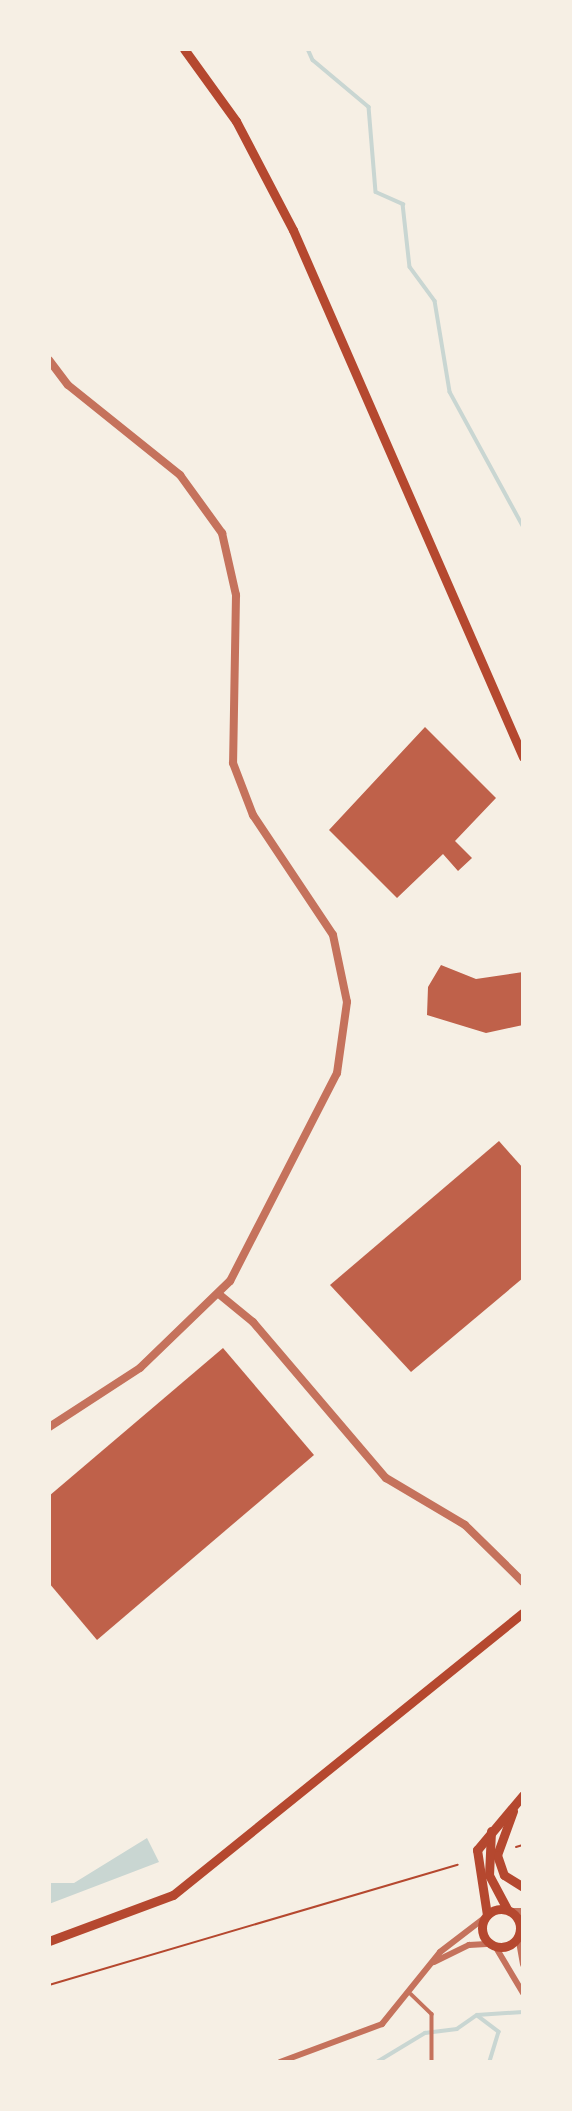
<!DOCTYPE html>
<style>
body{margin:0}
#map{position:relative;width:572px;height:2111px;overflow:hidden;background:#f6efe4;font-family:"Nunito Sans",sans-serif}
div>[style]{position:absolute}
.water>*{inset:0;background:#c9d6d2}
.stream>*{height:3.5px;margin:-1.75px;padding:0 1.75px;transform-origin:1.75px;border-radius:1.75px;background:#c9d6d2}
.building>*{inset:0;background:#bf614a}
.path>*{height:2px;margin:-1px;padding:0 1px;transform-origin:1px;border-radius:1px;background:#b5482f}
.service>*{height:3.5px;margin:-1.75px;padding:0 1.75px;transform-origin:1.75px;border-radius:1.75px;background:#c5725c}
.minor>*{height:6px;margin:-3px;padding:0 3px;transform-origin:3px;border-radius:3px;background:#c5725c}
.tertiary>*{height:8px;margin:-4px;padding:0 4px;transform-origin:4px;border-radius:4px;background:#c5725c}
.secondary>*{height:9px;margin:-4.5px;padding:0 4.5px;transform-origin:4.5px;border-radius:4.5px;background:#b5482f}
.secondary>.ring{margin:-4.5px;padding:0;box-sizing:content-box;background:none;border:9px solid #b5482f;border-radius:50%}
span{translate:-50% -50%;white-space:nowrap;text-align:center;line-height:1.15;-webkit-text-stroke:7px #f6efe4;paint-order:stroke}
.frame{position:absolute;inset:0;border:51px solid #f6efe4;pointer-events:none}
</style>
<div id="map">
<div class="water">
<i style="clip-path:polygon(147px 1838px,159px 1862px,49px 1904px,49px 1883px,74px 1883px)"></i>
</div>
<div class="stream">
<i style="left:308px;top:49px;width:12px;rotate:66deg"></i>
<i style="left:313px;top:60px;width:73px;rotate:40deg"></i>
<i style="left:369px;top:107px;width:85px;rotate:85.3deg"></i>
<i style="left:376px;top:192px;width:30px;rotate:24deg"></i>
<i style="left:403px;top:204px;width:63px;rotate:83.7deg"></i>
<i style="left:410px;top:267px;width:42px;rotate:53.7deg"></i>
<i style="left:435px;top:301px;width:92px;rotate:80.6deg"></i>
<i style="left:450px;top:392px;width:153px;rotate:61.4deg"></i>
<i style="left:478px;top:2016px;width:26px;rotate:37deg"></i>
<i style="left:499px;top:2032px;width:31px;rotate:107deg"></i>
<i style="left:377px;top:2062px;width:56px;rotate:-31.1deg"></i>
<i style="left:425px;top:2033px;width:32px;rotate:-7deg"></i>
<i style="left:457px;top:2029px;width:24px;rotate:-35deg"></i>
<i style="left:477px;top:2015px;width:46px;rotate:-3.7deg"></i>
</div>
<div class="building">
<i style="clip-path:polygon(425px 727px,496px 798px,455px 841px,472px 858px,458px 871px,443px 854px,397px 898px,329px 830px)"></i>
<i style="clip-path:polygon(441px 965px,476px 979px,523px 972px,523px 1025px,486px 1033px,427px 1015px,428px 987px)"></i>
<i style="clip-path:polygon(499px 1141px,523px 1168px,523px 1278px,411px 1372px,330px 1285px)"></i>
<i style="clip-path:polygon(223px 1348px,314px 1455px,97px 1640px,49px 1583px,49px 1496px)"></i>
</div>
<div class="path">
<i style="left:516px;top:1847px;width:7px;rotate:-16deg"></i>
<i style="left:49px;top:1985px;width:426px;rotate:-16.4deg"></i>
</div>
<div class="service">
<i style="left:411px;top:1994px;width:29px;rotate:44deg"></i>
<i style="left:432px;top:2014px;width:48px;rotate:90deg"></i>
</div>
<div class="minor">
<i style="left:518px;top:1936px;width:29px;rotate:80deg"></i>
<i style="left:495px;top:1946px;width:55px;rotate:59.2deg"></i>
<i style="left:434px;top:1962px;width:39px;rotate:-26deg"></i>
<i style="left:469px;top:1945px;width:22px;rotate:-3deg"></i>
<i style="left:280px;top:2062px;width:109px;rotate:-20.4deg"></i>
<i style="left:382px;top:2024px;width:92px;rotate:-51.1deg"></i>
<i style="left:440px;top:1952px;width:54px;rotate:-37.5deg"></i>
</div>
<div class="tertiary">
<i style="left:49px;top:360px;width:31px;rotate:53deg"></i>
<i style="left:68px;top:385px;width:144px;rotate:38.8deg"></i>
<i style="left:180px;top:475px;width:72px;rotate:54.1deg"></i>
<i style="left:222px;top:533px;width:64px;rotate:77.3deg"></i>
<i style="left:236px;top:595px;width:168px;rotate:91deg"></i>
<i style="left:233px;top:763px;width:56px;rotate:69deg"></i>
<i style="left:253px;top:815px;width:144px;rotate:56.3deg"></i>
<i style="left:333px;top:935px;width:68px;rotate:78.2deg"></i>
<i style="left:347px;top:1002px;width:72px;rotate:98deg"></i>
<i style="left:337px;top:1073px;width:234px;rotate:117.2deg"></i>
<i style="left:230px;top:1281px;width:125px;rotate:136deg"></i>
<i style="left:140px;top:1368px;width:108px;rotate:147deg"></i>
<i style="left:220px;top:1295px;width:43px;rotate:39.3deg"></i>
<i style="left:253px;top:1322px;width:205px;rotate:49.6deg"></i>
<i style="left:386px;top:1478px;width:92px;rotate:30.7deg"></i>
<i style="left:465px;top:1525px;width:81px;rotate:44.5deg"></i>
<i style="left:512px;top:1912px;width:11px"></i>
<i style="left:520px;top:1931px;width:3px;rotate:-18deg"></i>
</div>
<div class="secondary">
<i style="left:184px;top:49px;width:89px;rotate:54.2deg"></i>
<i style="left:236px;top:121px;width:123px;rotate:62.4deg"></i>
<i style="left:293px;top:230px;width:575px;rotate:66.42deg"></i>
<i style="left:513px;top:1811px;width:47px;rotate:110deg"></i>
<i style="left:497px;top:1855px;width:21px;rotate:71deg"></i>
<i style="left:504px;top:1875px;width:22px;rotate:32deg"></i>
<i style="left:491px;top:1831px;width:44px;rotate:92.6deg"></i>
<i style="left:489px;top:1875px;width:38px;rotate:62deg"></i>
<i class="ring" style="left:482px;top:1909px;width:29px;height:29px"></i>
<i style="left:487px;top:1915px;width:66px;rotate:-98.7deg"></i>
<i style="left:477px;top:1850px;width:72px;rotate:-50.1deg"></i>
<i style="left:49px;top:1941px;width:132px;rotate:-20.4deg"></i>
<i style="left:173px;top:1895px;width:449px;rotate:-38.9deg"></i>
</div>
<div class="frame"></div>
</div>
